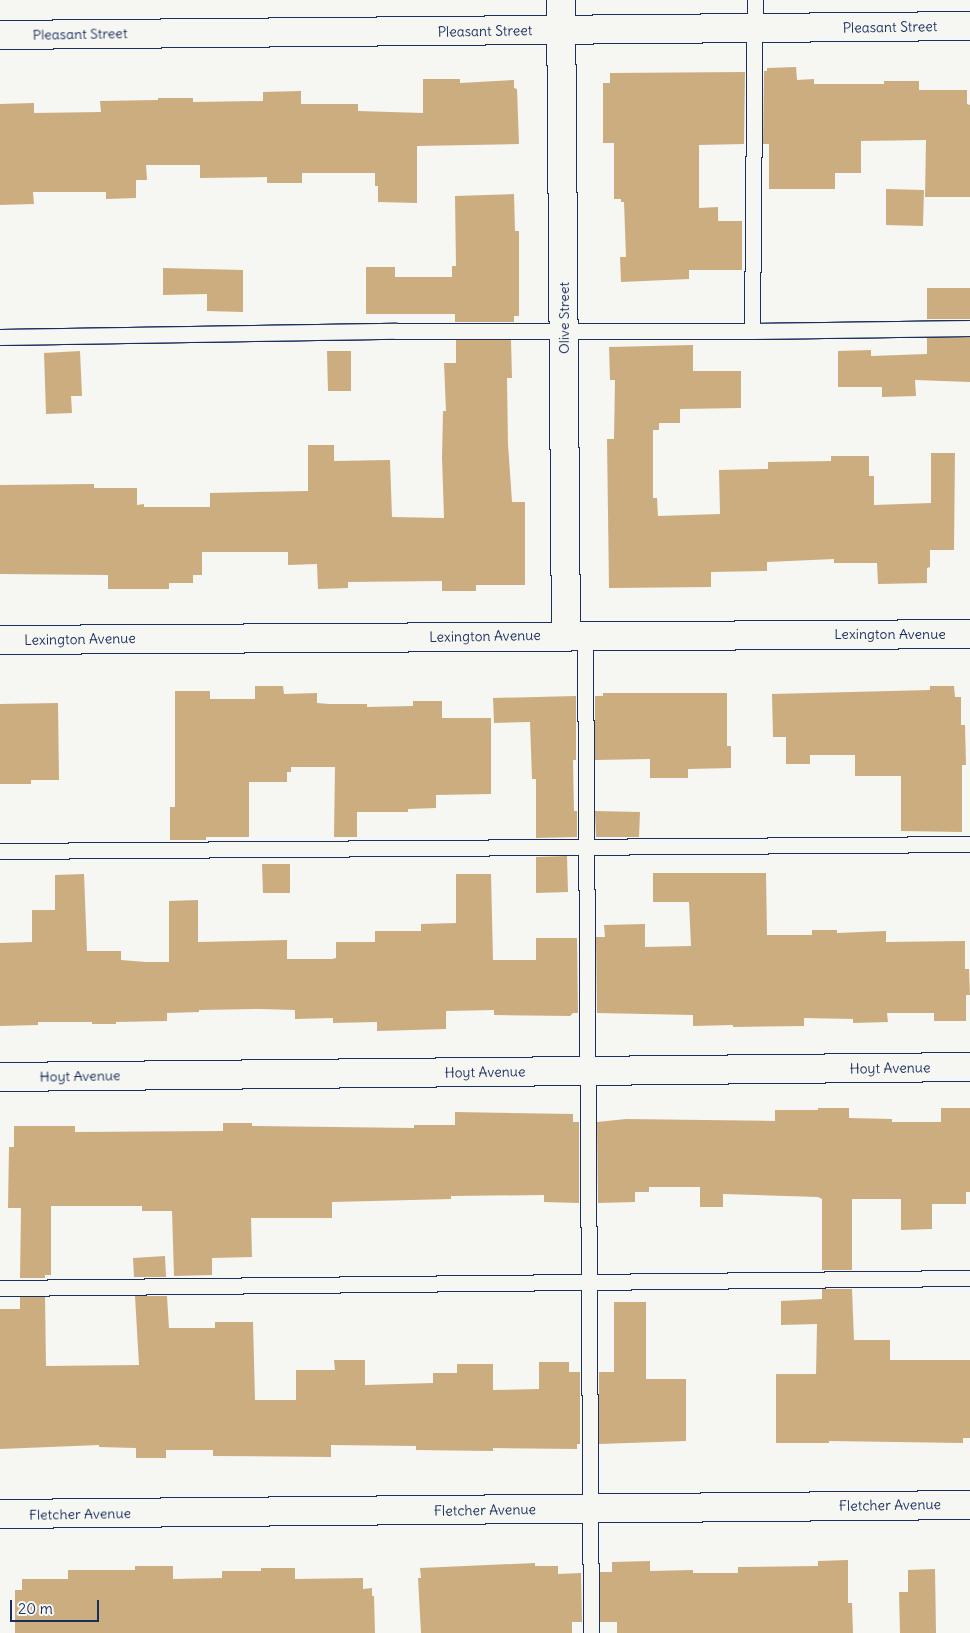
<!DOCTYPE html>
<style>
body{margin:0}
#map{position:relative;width:970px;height:1633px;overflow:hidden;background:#f6f6f2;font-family:Delius,sans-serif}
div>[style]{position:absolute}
.building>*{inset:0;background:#ccad80}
.roads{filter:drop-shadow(1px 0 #1b2f5e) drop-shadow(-1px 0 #1b2f5e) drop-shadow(0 1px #1b2f5e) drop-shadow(0 -1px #1b2f5e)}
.service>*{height:15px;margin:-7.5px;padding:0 7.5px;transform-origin:7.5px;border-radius:7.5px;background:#f6f6f2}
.minor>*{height:28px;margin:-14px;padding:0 14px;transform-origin:14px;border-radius:14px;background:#f6f6f2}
span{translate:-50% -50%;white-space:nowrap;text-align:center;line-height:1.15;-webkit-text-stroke:4px #f6f6f2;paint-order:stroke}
.street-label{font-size:14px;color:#1b2f5e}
.scale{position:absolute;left:10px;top:1600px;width:89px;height:22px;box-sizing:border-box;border:2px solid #1b2f5e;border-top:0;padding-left:6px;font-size:15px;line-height:18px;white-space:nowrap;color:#1b2f5e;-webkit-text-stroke:4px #f6f6f2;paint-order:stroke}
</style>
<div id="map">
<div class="building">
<i style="clip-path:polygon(796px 67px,797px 80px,814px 79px,814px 84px,884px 84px,884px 81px,919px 81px,919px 90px,967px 90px,967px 104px,970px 105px,970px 197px,925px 197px,926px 140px,861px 141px,861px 173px,835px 173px,835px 189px,769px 189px,769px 144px,763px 144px,764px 71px,767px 71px,767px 68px)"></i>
<i style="clip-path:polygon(745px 72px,744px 144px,699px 145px,699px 208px,718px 207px,718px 221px,742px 221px,742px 270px,689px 270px,689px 279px,621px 282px,620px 257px,626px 257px,624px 202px,621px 202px,621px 199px,614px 199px,614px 143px,603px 143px,603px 83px,610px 83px,610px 73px)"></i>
<i style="clip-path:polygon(423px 79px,460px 79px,460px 83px,514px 80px,514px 88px,517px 89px,519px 144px,417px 146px,417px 203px,378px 202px,378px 186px,375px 186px,375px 173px,302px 173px,302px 183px,267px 183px,267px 177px,200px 178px,200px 165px,146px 165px,147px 180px,136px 180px,136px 198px,106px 199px,106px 192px,33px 192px,34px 204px,0 205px,0 104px,34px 103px,34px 113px,101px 112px,100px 101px,158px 100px,158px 98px,193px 98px,193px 102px,263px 101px,263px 92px,301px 91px,301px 104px,358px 104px,358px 111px,423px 113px)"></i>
<i style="clip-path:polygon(886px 189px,924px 190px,923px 226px,886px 225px)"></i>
<i style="clip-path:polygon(514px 194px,515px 231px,519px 231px,519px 316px,514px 316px,514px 322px,455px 322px,455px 314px,366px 314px,366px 267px,395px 267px,395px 277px,452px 277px,452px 266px,456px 266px,455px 196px)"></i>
<i style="clip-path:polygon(163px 268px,243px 270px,243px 312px,207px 311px,207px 294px,163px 295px)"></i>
<i style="clip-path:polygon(927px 288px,970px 288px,970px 319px,927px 319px)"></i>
<i style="clip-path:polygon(970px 337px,970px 382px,915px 380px,916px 396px,882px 397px,882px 387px,838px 387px,838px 351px,871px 350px,871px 356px,927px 354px,927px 338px)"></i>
<i style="clip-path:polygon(456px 340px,511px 340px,512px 378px,507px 378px,508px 444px,512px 502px,525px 502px,525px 585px,476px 585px,476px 591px,442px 591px,442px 581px,348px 582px,348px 588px,318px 589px,317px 564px,288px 565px,288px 552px,202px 552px,202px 575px,193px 575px,193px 583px,169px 583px,169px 589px,108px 589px,108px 575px,0 574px,0 485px,94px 484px,94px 488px,137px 488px,137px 505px,144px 504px,144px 507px,210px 507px,210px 493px,308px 491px,308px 445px,334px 445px,334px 461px,390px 460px,392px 517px,444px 518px,442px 457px,443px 411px,446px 411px,444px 363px,456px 363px)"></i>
<i style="clip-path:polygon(693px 345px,693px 371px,741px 371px,741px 408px,680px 409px,680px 423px,659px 423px,659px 430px,653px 430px,653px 498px,657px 498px,658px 516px,720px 514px,719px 470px,768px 469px,768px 462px,831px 461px,831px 456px,869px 456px,869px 476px,874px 476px,874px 505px,931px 503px,931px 453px,955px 453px,954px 550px,930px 550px,930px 567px,927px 568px,927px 583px,878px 584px,877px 563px,834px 563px,834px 559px,767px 562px,767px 571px,711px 572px,711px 587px,609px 588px,607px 439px,614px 439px,615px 380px,610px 380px,609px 347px)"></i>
<i style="clip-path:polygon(80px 351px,82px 396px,71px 396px,72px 413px,46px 414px,44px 353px)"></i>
<i style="clip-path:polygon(327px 351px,351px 351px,351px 391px,328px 391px)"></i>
<i style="clip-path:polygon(255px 686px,283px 686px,284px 694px,317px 693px,317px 703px,329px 704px,367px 704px,367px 707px,413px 706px,413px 701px,442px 701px,442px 718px,491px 718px,491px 794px,436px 795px,436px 808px,408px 809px,408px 812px,357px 812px,357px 837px,334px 837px,335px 767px,291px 767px,291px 772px,287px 772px,287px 782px,249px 782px,249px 837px,206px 837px,206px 840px,170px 840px,170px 807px,175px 807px,175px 691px,210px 691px,210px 699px,255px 699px)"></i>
<i style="clip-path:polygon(930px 686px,954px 686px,955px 697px,961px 697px,961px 725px,965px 725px,966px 765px,962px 765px,962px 832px,901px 831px,901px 776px,855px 776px,855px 755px,810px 755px,810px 764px,786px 764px,786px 737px,773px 737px,772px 694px,930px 690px)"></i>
<i style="clip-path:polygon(603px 693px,727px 693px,727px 746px,731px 746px,731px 768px,688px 769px,688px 778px,650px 778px,650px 759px,595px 760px,595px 696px,603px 696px)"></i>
<i style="clip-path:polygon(576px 696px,576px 760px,573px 760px,574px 811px,577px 811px,577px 837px,536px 838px,536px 779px,532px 779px,530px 722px,494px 723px,493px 698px)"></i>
<i style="clip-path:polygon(58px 703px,59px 780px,31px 780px,31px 784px,0 784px,0 704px)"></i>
<i style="clip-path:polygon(595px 811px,640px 812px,639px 837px,596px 837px)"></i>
<i style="clip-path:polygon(567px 856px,568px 892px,536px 893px,536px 857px)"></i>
<i style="clip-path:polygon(262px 864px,290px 864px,290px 893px,263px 893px)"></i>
<i style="clip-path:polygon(653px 873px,766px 873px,767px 935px,812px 935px,812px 930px,837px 930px,837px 933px,886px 931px,886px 942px,965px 941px,965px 969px,969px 969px,970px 995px,966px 995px,966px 1021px,934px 1021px,934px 1013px,887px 1013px,888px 1022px,853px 1023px,853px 1019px,804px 1018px,804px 1026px,733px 1027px,733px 1025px,693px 1026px,693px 1015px,597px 1013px,596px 937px,605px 937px,604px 925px,645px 924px,645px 947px,691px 946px,689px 902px,653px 902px)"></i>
<i style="clip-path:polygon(84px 874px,87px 951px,121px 951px,121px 960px,146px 962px,169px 962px,169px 901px,198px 900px,198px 942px,287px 940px,287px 959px,332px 959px,336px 958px,336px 942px,375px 942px,375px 931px,421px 931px,421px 924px,456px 923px,456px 874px,491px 874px,493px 960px,536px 960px,536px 938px,577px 938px,578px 1013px,573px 1013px,570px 1016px,494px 1015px,494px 1010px,446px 1011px,446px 1029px,377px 1031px,377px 1022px,333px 1023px,333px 1018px,295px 1019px,295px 1010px,260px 1009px,199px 1010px,199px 1012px,167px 1013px,167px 1021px,116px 1022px,116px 1024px,92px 1024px,92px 1022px,38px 1022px,38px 1025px,0 1026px,0 943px,32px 942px,32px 910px,55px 910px,55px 875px)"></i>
<i style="clip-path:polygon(818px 1108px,849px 1108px,849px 1118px,892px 1119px,892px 1122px,941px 1122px,941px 1108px,970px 1108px,970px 1192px,966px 1192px,966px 1204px,932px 1204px,932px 1229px,901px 1230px,901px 1199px,852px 1199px,852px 1270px,822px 1270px,822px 1199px,818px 1197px,723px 1194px,723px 1207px,700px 1207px,700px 1187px,649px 1187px,649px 1192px,635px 1192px,635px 1202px,598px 1203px,597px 1122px,626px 1119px,775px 1121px,775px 1110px,818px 1110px)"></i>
<i style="clip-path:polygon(455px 1112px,573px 1114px,573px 1122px,579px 1122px,579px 1203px,544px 1202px,544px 1195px,451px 1196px,451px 1199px,332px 1202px,332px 1218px,251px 1218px,252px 1257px,212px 1258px,212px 1275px,174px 1276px,172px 1211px,142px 1211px,142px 1206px,51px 1206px,51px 1275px,45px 1275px,45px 1278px,20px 1278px,21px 1208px,8px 1208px,9px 1147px,14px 1147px,14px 1126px,75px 1126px,75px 1132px,223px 1131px,223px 1123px,252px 1123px,252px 1126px,414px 1128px,414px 1125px,455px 1125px)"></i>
<i style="clip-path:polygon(165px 1256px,166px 1277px,134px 1277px,133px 1258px)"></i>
<i style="clip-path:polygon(822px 1289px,852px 1289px,854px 1340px,890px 1340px,890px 1360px,970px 1360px,970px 1438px,963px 1438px,963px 1443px,829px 1441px,829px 1443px,776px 1443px,776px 1374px,816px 1374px,817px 1324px,781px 1325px,781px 1301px,822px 1299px)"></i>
<i style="clip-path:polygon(135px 1296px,167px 1296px,169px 1328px,215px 1328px,215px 1322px,253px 1322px,255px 1400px,296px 1400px,296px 1370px,335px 1370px,334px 1360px,365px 1360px,365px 1385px,433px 1383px,433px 1373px,457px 1373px,457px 1364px,493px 1364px,493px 1390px,539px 1389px,539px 1362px,569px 1362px,569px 1372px,580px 1372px,580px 1444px,577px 1444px,577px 1449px,493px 1448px,493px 1451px,416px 1450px,416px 1446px,331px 1445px,331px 1457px,213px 1456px,213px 1450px,166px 1450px,166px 1458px,136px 1458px,136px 1448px,99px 1447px,99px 1445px,0 1449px,0 1309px,20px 1309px,20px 1297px,45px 1297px,46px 1366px,139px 1365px)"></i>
<i style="clip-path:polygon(614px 1302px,646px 1302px,646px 1379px,686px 1379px,686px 1441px,599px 1444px,599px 1372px,614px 1372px)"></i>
<i style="clip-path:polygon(848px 1560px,848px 1603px,852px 1603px,853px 1633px,617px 1633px,617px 1622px,600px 1622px,600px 1572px,612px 1572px,612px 1562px,650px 1561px,650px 1571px,693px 1570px,693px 1573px,738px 1573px,738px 1567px,818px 1566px,818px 1561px)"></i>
<i style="clip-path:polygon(535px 1563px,535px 1566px,558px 1566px,558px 1574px,581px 1573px,582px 1622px,572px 1622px,572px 1633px,421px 1633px,418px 1578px,421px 1578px,420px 1568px)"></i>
<i style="clip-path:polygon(135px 1566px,173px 1566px,173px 1579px,222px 1578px,222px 1571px,261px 1571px,261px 1568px,295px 1568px,295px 1579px,363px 1578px,363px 1589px,372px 1588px,372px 1596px,374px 1596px,375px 1633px,15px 1633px,15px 1590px,22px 1590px,22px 1579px,68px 1579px,68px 1570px,135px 1570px)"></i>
<i style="clip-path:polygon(935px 1569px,936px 1633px,900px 1633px,899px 1592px,908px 1592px,908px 1570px)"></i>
</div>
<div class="roads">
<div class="service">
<i style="left:752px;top:331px;width:331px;rotate:-89.5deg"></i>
<i style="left:0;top:337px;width:396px;rotate:-0.9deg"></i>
<i style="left:396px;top:331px;width:356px"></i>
<i style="left:752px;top:331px;width:218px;rotate:-0.8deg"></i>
<i style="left:585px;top:635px;width:998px;rotate:89.66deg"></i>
<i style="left:0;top:851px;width:970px;rotate:-0.41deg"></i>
<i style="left:0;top:1288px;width:970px;rotate:-0.59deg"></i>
</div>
<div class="minor">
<i style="left:561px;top:0;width:635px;rotate:89.55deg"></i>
<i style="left:0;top:35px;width:970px;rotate:-0.53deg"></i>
<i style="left:0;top:640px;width:970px;rotate:-0.35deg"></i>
<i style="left:0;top:1077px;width:970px;rotate:-0.59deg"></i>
<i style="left:0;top:1514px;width:970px;rotate:-0.53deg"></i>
</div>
</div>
<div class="street-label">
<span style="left:890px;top:27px;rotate:-1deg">Pleasant Street</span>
<span style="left:485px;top:31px;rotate:-1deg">Pleasant Street</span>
<span style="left:80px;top:34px;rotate:-1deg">Pleasant Street</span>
<span style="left:564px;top:318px;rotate:-90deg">Olive Street</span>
<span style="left:890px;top:634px">Lexington Avenue</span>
<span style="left:485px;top:636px;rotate:-1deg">Lexington Avenue</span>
<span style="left:80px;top:639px;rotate:-1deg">Lexington Avenue</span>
<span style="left:890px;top:1068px;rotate:-1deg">Hoyt Avenue</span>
<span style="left:485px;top:1072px;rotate:-1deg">Hoyt Avenue</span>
<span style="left:80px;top:1076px;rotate:-1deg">Hoyt Avenue</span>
<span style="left:890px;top:1505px;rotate:-1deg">Fletcher Avenue</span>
<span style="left:485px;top:1510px;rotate:-1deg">Fletcher Avenue</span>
<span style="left:80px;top:1514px;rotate:-1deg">Fletcher Avenue</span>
</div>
<div class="scale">20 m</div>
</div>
